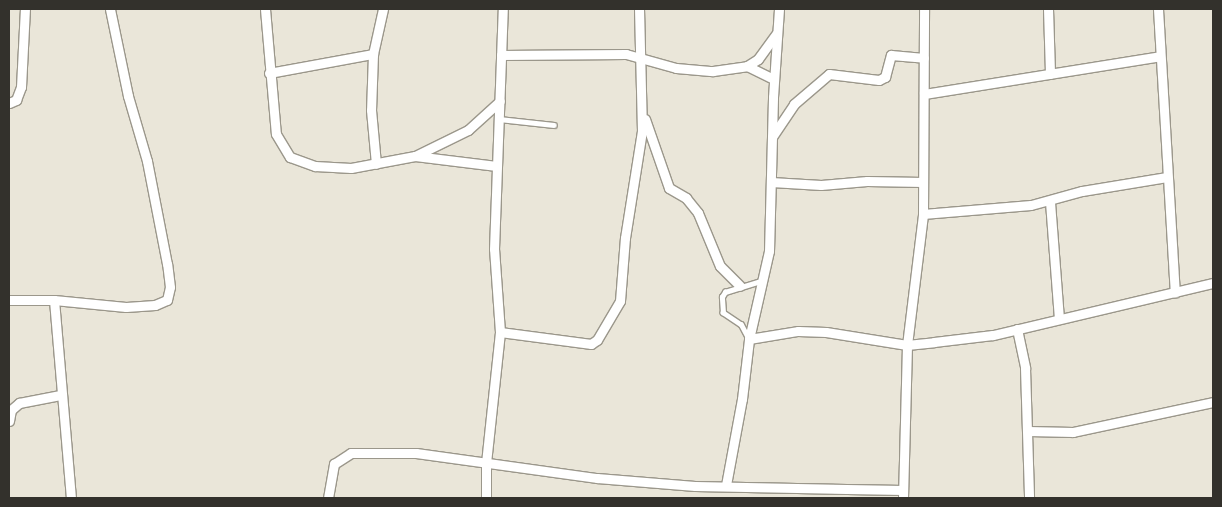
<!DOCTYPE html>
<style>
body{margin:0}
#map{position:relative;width:1222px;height:507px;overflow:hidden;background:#eae6d9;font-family:"Open Sans",sans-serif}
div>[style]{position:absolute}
.roads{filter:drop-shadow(1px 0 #9b978b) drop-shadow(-1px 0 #9b978b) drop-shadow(0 1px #9b978b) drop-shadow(0 -1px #9b978b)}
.service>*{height:4.5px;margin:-2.25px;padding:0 2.25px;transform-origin:2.25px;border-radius:2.25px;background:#fff}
.minor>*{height:9px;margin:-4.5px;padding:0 4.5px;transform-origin:4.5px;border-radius:4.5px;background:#fff}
span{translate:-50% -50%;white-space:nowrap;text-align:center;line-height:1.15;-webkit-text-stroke:4.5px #f7f3e6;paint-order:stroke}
.frame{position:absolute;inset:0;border:10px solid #33312c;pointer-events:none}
</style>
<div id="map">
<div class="roads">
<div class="service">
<i style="left:499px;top:119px;width:55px;rotate:6.2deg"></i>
<i style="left:748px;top:338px;width:15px;rotate:-118deg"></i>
<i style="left:741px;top:325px;width:22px;rotate:-146deg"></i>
<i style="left:723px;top:313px;width:16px;rotate:-94deg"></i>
<i style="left:722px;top:297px;width:6px;rotate:-59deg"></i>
<i style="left:725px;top:292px;width:39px;rotate:-17deg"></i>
</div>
<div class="minor">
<i style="left:265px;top:9px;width:125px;rotate:85deg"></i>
<i style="left:276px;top:134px;width:27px;rotate:59deg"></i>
<i style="left:290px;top:157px;width:27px;rotate:20deg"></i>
<i style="left:315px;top:166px;width:36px;rotate:3deg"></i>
<i style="left:351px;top:168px;width:65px;rotate:-10.6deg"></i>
<i style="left:415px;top:156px;width:59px;rotate:-26.1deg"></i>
<i style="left:468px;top:130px;width:43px;rotate:-42.2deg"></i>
<i style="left:1048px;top:9px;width:65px;rotate:88.2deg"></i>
<i style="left:1158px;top:9px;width:284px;rotate:86.6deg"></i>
<i style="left:373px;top:54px;width:56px;rotate:92deg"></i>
<i style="left:371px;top:110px;width:54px;rotate:84.7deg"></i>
<i style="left:501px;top:55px;width:125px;rotate:-0.5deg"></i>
<i style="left:626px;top:54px;width:52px;rotate:15.6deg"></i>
<i style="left:676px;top:68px;width:37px;rotate:5deg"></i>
<i style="left:713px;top:71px;width:34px;rotate:-8deg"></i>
<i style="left:747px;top:66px;width:13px;rotate:-32deg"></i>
<i style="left:758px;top:59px;width:31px;rotate:-54deg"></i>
<i style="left:747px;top:66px;width:30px;rotate:26deg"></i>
<i style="left:269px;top:73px;width:106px;rotate:-10.4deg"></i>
<i style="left:373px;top:54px;width:46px;rotate:-77.5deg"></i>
<i style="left:924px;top:94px;width:239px;rotate:-9.1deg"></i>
<i style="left:9px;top:103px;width:8px;rotate:-23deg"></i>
<i style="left:16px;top:100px;width:14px;rotate:-69deg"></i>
<i style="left:21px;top:87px;width:78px;rotate:-87.1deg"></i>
<i style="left:645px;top:119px;width:73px;rotate:70.8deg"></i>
<i style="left:669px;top:188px;width:20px;rotate:30deg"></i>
<i style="left:686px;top:198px;width:19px;rotate:51deg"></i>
<i style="left:698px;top:213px;width:57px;rotate:67.5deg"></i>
<i style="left:720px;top:266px;width:28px;rotate:45deg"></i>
<i style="left:772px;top:137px;width:40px;rotate:-56deg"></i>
<i style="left:794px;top:104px;width:46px;rotate:-40.6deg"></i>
<i style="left:829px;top:74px;width:50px;rotate:6.8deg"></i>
<i style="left:879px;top:80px;width:7px;rotate:-27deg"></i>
<i style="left:885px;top:77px;width:23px;rotate:-75deg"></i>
<i style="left:891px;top:55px;width:33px;rotate:5deg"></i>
<i style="left:415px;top:156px;width:82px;rotate:7deg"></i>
<i style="left:771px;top:182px;width:50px;rotate:3.4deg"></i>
<i style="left:821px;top:185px;width:46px;rotate:-5deg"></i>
<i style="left:867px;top:181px;width:56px;rotate:1deg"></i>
<i style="left:1050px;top:202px;width:117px;rotate:85.6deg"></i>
<i style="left:923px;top:214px;width:108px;rotate:-4.8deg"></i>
<i style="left:1031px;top:205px;width:53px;rotate:-15.4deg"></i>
<i style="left:1082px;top:191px;width:86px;rotate:-9.4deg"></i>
<i style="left:9px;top:300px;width:45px"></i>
<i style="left:54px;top:300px;width:72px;rotate:5.6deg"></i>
<i style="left:126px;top:307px;width:29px;rotate:-4deg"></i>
<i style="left:155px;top:305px;width:13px;rotate:-23deg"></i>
<i style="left:167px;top:300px;width:13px;rotate:-77deg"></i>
<i style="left:170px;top:287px;width:23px;rotate:-97deg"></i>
<i style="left:167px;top:264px;width:105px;rotate:-101deg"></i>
<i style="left:147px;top:161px;width:68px;rotate:-106.3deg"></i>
<i style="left:128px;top:96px;width:89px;rotate:-101.7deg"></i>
<i style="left:54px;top:300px;width:199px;rotate:85.1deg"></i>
<i style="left:1017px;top:329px;width:40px;rotate:78deg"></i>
<i style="left:1025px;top:368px;width:130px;rotate:88.2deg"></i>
<i style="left:500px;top:332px;width:92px;rotate:7.5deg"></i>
<i style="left:591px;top:344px;width:7px;rotate:-34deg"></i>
<i style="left:597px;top:340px;width:45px;rotate:-59.5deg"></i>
<i style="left:620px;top:301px;width:63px;rotate:-85.5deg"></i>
<i style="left:625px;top:238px;width:108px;rotate:-81deg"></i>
<i style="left:642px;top:131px;width:122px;rotate:-91.4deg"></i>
<i style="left:749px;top:339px;width:50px;rotate:-9.3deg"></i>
<i style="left:798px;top:331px;width:28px;rotate:2deg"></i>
<i style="left:826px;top:332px;width:82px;rotate:9.1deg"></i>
<i style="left:907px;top:345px;width:27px;rotate:-6deg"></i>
<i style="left:934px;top:342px;width:59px;rotate:-6.8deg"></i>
<i style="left:993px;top:335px;width:226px;rotate:-13.3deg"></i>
<i style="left:9px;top:421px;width:11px;rotate:-80deg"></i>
<i style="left:11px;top:410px;width:11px;rotate:-41deg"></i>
<i style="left:19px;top:403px;width:42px;rotate:-11deg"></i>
<i style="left:1028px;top:431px;width:45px;rotate:1.3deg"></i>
<i style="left:1073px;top:432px;width:143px;rotate:-12.1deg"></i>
<i style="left:726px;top:485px;width:87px;rotate:-79.5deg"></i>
<i style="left:742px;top:399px;width:60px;rotate:-83.3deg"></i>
<i style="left:749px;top:339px;width:90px;rotate:-77.2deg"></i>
<i style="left:769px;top:251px;width:154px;rotate:-88.5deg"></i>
<i style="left:773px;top:97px;width:88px;rotate:-86.1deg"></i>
<i style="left:328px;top:498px;width:35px;rotate:-80deg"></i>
<i style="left:334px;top:464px;width:20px;rotate:-33deg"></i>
<i style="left:351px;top:453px;width:65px"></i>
<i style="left:416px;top:453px;width:183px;rotate:7.9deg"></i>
<i style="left:597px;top:478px;width:98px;rotate:4.7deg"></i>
<i style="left:695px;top:486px;width:208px;rotate:1.1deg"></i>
<i style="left:486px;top:498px;width:35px;rotate:-90deg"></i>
<i style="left:486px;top:463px;width:132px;rotate:-83.9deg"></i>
<i style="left:500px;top:332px;width:83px;rotate:-94.1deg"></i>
<i style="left:494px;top:249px;width:240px;rotate:-87.9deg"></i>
<i style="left:903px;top:498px;width:153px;rotate:-88.5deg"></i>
<i style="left:907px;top:345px;width:132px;rotate:-83deg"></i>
<i style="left:923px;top:214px;width:205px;rotate:-89.7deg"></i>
</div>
</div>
<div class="frame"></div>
</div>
